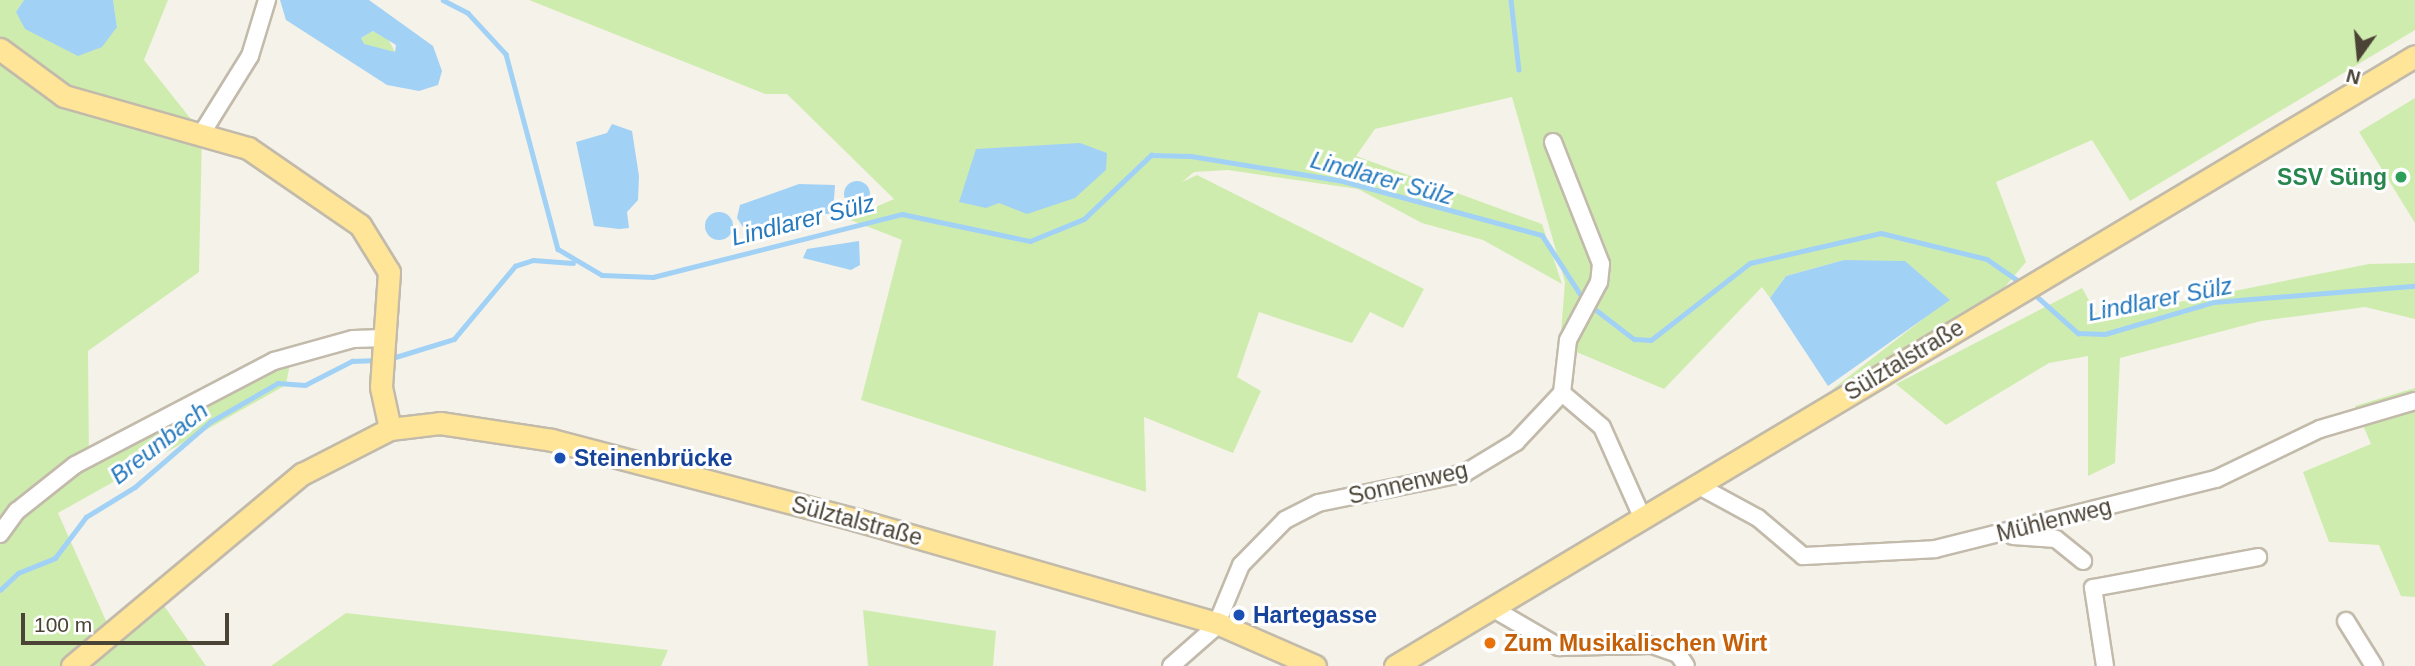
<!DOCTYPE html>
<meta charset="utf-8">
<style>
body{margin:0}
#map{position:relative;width:2415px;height:666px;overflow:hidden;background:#f5f2e9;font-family:Arial,sans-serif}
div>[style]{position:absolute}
.green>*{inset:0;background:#cfecaf}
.water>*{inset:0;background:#a2d1f6}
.round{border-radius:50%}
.stream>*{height:4.5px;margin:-2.25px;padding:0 2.25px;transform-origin:2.25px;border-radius:2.25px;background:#a2d1f6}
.roads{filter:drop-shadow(2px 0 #c2baaa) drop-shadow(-2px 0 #c2baaa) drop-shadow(0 2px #c2baaa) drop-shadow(0 -2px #c2baaa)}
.minor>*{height:16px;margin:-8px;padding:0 8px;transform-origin:8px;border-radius:8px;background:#fff}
.major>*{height:21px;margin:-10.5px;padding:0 10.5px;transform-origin:10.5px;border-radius:10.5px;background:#ffe598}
.dots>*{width:19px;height:19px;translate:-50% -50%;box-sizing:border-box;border:4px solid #fff;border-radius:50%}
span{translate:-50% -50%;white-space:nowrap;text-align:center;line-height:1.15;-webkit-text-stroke:6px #fff;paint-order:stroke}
.leisure-label{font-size:23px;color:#27864d;font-weight:700}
.right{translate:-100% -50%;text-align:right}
.street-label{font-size:23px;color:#4a4336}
.transit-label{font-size:23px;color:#164399;font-weight:700}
.left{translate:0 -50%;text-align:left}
.food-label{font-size:23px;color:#c56008;font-weight:700}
.water-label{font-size:24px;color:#277abe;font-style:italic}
.north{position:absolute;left:2324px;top:21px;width:70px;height:70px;-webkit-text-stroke:5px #fff;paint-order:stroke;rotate:195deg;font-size:19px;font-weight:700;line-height:28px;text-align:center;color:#4a4336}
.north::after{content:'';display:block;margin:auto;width:24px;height:32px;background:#4a4336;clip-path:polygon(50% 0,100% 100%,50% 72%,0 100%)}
.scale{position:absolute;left:21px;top:613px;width:208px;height:32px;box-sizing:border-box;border:4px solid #4a4336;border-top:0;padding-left:9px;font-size:21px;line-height:24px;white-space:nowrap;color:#4a4336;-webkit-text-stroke:5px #fff;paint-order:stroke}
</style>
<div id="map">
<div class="green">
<i style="clip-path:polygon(0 0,24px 0,16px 12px,117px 27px,113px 0,168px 0,144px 60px,202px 133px,199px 272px,88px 351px,89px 465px,264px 370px,290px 363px,286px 385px,58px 513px,111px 632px,70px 666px,0 666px)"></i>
<i style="clip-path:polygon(529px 0,2415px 0,2415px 30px,2130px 201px,2092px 140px,1996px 182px,2026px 262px,2003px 289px,1830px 391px,1949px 299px,1844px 260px,1786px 276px,1770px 298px,1762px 287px,1664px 389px,1560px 345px,1565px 282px,1512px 97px,1375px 129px,1356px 156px,1542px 224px,1562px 284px,1483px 240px,1422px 223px,1358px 189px,1228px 170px,1194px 172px,1182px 182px,1197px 175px,1424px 289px,1403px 328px,1370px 312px,1352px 343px,1259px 312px,1237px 377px,1261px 391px,1233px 453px,1144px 417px,1146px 492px,861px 400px,902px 240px,848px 219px,894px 199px,787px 94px,765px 94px)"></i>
<i style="clip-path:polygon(373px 31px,387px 37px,395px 52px,376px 52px,363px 44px,361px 38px)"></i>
<i style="clip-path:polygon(2415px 98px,2415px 223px,2359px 132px)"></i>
<i style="clip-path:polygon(2415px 263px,2415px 319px,2365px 307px,2261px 321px,2120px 358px,2115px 463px,2088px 476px,2088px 356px,2049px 363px,1946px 425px,1896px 384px,2082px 288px,2099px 318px,2369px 264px)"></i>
<i style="clip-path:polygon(2415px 388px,2415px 597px,2401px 596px,2379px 545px,2329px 542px,2303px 472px,2371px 444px,2355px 406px)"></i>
<i style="clip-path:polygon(160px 600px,206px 666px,83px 666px)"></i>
<i style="clip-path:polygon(863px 610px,996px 631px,993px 666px,868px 666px)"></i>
<i style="clip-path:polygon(346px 613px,668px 650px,661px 666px,271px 666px)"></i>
</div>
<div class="water">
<i style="clip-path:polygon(24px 0,113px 0,117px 27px,102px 47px,78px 56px,25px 29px,16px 12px)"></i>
<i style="clip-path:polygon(evenodd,280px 0,369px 0,433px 46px,442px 71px,438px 85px,419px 91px,387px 85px,286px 20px,280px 0,373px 31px,396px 45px,395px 52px,364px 44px,361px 38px,373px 31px)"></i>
<i style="clip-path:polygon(612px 124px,632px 131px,639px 176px,638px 200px,627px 212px,629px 228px,619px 229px,594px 226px,576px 142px,607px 133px)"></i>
<i style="clip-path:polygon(1080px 143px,1107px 153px,1106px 170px,1075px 198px,1027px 214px,999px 203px,986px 208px,959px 202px,976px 149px)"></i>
<i class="round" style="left:844px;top:181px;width:26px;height:26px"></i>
<i style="clip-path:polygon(799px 184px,835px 185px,833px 213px,743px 227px,737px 218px,740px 205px)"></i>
<i class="round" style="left:705px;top:212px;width:28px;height:28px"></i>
<i style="clip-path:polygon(859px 241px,860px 265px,851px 270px,803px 258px,807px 249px)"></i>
<i style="clip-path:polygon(1844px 260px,1905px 261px,1950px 300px,1828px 386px,1770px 298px,1786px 276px)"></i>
</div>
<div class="stream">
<i style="left:443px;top:0;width:28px;rotate:27deg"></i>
<i style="left:468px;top:13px;width:56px;rotate:47.2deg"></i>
<i style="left:506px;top:54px;width:202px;rotate:75.1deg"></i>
<i style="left:558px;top:249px;width:51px;rotate:30.6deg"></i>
<i style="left:602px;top:275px;width:51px;rotate:2.2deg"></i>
<i style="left:653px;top:277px;width:257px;rotate:-14.2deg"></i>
<i style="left:902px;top:214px;width:131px;rotate:11.9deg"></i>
<i style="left:1030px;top:241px;width:58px;rotate:-22.2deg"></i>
<i style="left:1084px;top:219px;width:93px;rotate:-43.7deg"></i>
<i style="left:1151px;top:155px;width:40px;rotate:1.4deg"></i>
<i style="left:1191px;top:156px;width:154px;rotate:9.3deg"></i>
<i style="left:1343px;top:181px;width:206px;rotate:15.2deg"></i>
<i style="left:1542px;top:235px;width:77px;rotate:57.1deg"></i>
<i style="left:1511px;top:0;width:70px;rotate:83.5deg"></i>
<i style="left:2032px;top:292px;width:62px;rotate:41.7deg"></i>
<i style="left:2078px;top:333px;width:27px;rotate:2deg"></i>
<i style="left:2105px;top:334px;width:114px;rotate:-16.4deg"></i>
<i style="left:2214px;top:302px;width:202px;rotate:-4.6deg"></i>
<i style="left:1591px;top:306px;width:54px;rotate:37.5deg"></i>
<i style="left:1634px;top:339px;width:17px;rotate:3deg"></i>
<i style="left:1651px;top:340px;width:125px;rotate:-37.9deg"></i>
<i style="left:1750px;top:263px;width:134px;rotate:-12.9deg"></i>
<i style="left:1881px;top:233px;width:109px;rotate:13.8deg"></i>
<i style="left:1987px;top:259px;width:44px;rotate:34.8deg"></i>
<i style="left:389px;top:359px;width:68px;rotate:-17.1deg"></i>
<i style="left:454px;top:339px;width:95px;rotate:-50.1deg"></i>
<i style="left:515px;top:266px;width:19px;rotate:-18deg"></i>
<i style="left:533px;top:260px;width:40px;rotate:4.3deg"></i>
<i style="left:0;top:590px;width:25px;rotate:-43deg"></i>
<i style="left:18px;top:573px;width:40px;rotate:-22deg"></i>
<i style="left:55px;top:558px;width:51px;rotate:-52.9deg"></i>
<i style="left:86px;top:517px;width:57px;rotate:-31.5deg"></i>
<i style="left:135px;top:487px;width:99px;rotate:-40.9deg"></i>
<i style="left:210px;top:422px;width:78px;rotate:-29.8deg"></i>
<i style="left:278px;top:383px;width:27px;rotate:4deg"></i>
<i style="left:305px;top:385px;width:53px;rotate:-27.1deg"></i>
<i style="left:352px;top:361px;width:25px;rotate:-2deg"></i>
</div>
<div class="roads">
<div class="minor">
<i style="left:202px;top:133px;width:91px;rotate:-58.1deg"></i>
<i style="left:250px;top:56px;width:59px;rotate:-73.1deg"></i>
<i style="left:1553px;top:142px;width:131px;rotate:68.5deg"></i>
<i style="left:1601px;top:264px;width:18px;rotate:96deg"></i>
<i style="left:1599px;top:282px;width:66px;rotate:118.1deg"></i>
<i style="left:1568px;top:340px;width:53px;rotate:96.5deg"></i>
<i style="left:1562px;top:393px;width:52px;rotate:40.4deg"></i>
<i style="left:1602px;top:427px;width:101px;rotate:66deg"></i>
<i style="left:1699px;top:486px;width:67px;rotate:28.5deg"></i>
<i style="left:1758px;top:518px;width:59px;rotate:40.2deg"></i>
<i style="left:1803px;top:556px;width:132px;rotate:-3deg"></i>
<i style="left:1935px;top:549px;width:290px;rotate:-14deg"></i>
<i style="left:2216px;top:479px;width:115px;rotate:-25.7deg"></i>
<i style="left:2320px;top:429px;width:99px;rotate:-16.4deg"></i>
<i style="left:0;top:534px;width:29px;rotate:-54deg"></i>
<i style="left:17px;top:511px;width:74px;rotate:-38.4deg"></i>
<i style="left:75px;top:465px;width:225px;rotate:-27.6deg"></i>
<i style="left:274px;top:361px;width:82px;rotate:-15.6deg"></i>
<i style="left:353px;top:339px;width:32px;rotate:-2deg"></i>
<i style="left:2013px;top:536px;width:43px;rotate:4deg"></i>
<i style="left:2056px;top:539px;width:35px;rotate:39deg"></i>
<i style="left:1492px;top:608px;width:78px;rotate:30.2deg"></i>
<i style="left:1559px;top:647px;width:93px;rotate:-1.2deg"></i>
<i style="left:1652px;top:645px;width:28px;rotate:19deg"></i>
<i style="left:1678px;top:654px;width:14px;rotate:56deg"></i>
<i style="left:2346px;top:621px;width:53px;rotate:58.1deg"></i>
<i style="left:1217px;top:623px;width:63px;rotate:-67.5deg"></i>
<i style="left:1241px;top:565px;width:63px;rotate:-45.6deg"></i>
<i style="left:1285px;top:520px;width:37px;rotate:-27deg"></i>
<i style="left:1318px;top:503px;width:150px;rotate:-11.5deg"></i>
<i style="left:1465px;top:473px;width:60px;rotate:-31.3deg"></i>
<i style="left:1516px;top:442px;width:67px;rotate:-46.8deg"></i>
<i style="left:1171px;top:666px;width:64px;rotate:-41.2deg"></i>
<i style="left:2105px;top:666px;width:79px;rotate:-98.7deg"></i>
<i style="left:2093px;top:588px;width:168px;rotate:-10.6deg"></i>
</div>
<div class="major">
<i style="left:0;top:49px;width:79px;rotate:36.3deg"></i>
<i style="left:64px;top:96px;width:191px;rotate:15.8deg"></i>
<i style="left:248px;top:148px;width:136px;rotate:34.5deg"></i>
<i style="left:360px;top:225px;width:55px;rotate:58.3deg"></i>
<i style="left:389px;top:272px;width:115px;rotate:94deg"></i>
<i style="left:381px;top:387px;width:43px;rotate:77.9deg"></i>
<i style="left:72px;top:666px;width:300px;rotate:-39.9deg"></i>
<i style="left:302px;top:474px;width:99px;rotate:-27.1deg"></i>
<i style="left:390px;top:429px;width:50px;rotate:-6.8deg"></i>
<i style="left:440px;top:423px;width:113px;rotate:8.6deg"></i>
<i style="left:552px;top:440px;width:315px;rotate:14.7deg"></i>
<i style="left:857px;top:520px;width:374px;rotate:16deg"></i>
<i style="left:1217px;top:623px;width:107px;rotate:23.7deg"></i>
<i style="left:1395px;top:666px;width:1188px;rotate:-30.88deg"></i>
</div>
</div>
<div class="dots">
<i style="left:2401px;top:177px;background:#2e9e5b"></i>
<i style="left:560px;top:458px;background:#1a4fb4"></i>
<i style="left:1239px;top:615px;background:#1a4fb4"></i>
<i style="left:1490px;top:643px;background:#e8710a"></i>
</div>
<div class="leisure-label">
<span class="right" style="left:2387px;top:177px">SSV Süng</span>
</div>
<div class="street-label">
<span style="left:1904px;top:360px;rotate:-31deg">Sülztalstraße</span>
<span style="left:1408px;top:483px;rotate:-13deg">Sonnenweg</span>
<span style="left:2054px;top:520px;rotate:-14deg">Mühlenweg</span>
<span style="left:857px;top:521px;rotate:15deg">Sülztalstraße</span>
</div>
<div class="transit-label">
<span class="left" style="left:574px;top:458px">Steinenbrücke</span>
<span class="left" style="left:1253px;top:615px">Hartegasse</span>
</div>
<div class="food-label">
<span class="left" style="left:1504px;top:643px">Zum Musikalischen Wirt</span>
</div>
<div class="water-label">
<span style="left:1382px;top:178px;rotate:15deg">Lindlarer Sülz</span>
<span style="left:803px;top:220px;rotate:-14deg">Lindlarer Sülz</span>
<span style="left:2160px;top:299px;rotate:-11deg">Lindlarer Sülz</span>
<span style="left:159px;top:443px;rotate:-38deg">Breunbach</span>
</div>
<div class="north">N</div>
<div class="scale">100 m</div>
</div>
